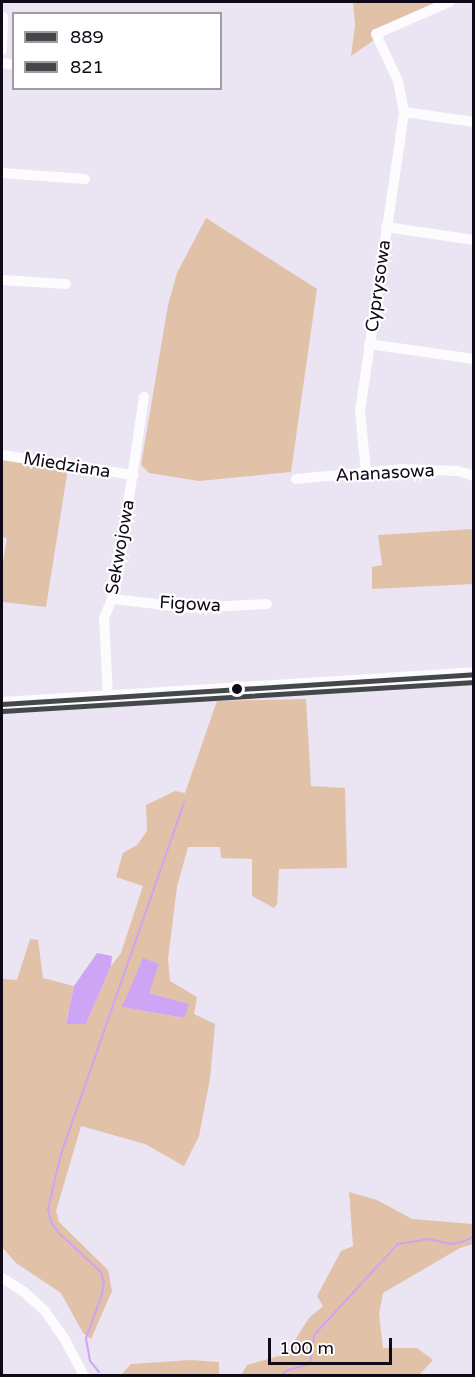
<!DOCTYPE html>
<style>
body{margin:0}
#map{position:relative;width:475px;height:1377px;overflow:hidden;background:#ebe4f3;font-family:"Varela Round",sans-serif}
div>[style]{position:absolute}
.green>*{inset:0;background:#e2c1a9}
.water>*{inset:0;background:#cea4f4}
.stream>*{height:2px;margin:-1px;padding:0 1px;transform-origin:1px;border-radius:1px;background:#cea4f4}
.street>*{height:10px;margin:-5px;padding:0 5px;transform-origin:5px;border-radius:5px;background:#fcfbfd}
.secondary>*{height:15px;margin:-7.5px;padding:0 7.5px;transform-origin:7.5px;border-radius:7.5px;background:#fcfbfd}
.bus-1>*{height:4.5px;margin:-2.25px;padding:0 2.25px;transform-origin:2.25px;border-radius:2.25px;background:#45484a}
.bus-2>*{height:4.5px;margin:-2.25px;padding:0 2.25px;transform-origin:2.25px;border-radius:2.25px;background:#45484a}
.dots>*{width:16px;height:16px;translate:-50% -50%;box-sizing:border-box;border:3px solid #fff;border-radius:50%}
span{translate:-50% -50%;white-space:nowrap;text-align:center;line-height:1.15;-webkit-text-stroke:4.5px #fff;paint-order:stroke}
.street-label{font-size:18px;color:#100917}
.frame{position:absolute;inset:0;border:3px solid #100917;pointer-events:none}
.legend{position:absolute;left:12px;top:12px;width:210px;height:78px;box-sizing:border-box;background:#fff;border:2px solid #9f9da2;margin:0;padding:8px 10px;list-style:none;font-size:18px;color:#100917}
.legend li{display:flex;align-items:center;gap:12px;height:30px}
.legend b{width:30px;border:2px solid #9f9da2}
.scale{position:absolute;left:268px;top:1338px;width:124px;height:27px;box-sizing:border-box;border:3px solid #100917;border-top:0;padding-left:8px;font-size:18px;line-height:21px;white-space:nowrap;color:#100917;-webkit-text-stroke:4px #fff;paint-order:stroke}
</style>
<div id="map">
<div class="green">
<i style="clip-path:polygon(353px 2px,439px 2px,374px 32px,374px 40px,351px 56px,355px 25px)"></i>
<i style="clip-path:polygon(206px 218px,317px 289px,291px 472px,199px 481px,149px 473px,141px 465px,168px 305px,177px 273px)"></i>
<i style="clip-path:polygon(4px 459px,68px 468px,46px 607px,2px 602px,2px 568px,7px 538px,2px 537px,2px 464px)"></i>
<i style="clip-path:polygon(473px 529px,473px 584px,372px 589px,372px 567px,382px 565px,378px 535px)"></i>
<i style="clip-path:polygon(evenodd,306px 699px,311px 786px,345px 788px,347px 868px,279px 869px,277px 904px,274px 908px,252px 896px,252px 859px,221px 858px,220px 847px,188px 847px,177px 887px,168px 959px,170px 981px,197px 997px,194px 1014px,215px 1024px,210px 1079px,199px 1136px,184px 1166px,145px 1144px,81px 1126px,56px 1211px,59px 1222px,108px 1270px,112px 1291px,91px 1339px,83px 1333px,61px 1293px,16px 1263px,2px 1247px,2px 979px,17px 980px,30px 939px,38px 940px,43px 978px,74px 986px,66px 1023px,86px 1024px,111px 966px,121px 953px,143px 886px,116px 877px,123px 853px,137px 845px,147px 831px,146px 805px,175px 791px,185px 793px,217px 701px,306px 699px,149px 993px,188px 1004px,183px 1018px,123px 1007px,149px 993px)"></i>
<i style="clip-path:polygon(349px 1192px,377px 1200px,412px 1219px,473px 1224px,473px 1244px,460px 1248px,383px 1293px,379px 1314px,383px 1348px,417px 1348px,433px 1360px,419px 1375px,241px 1375px,247px 1365px,286px 1354px,309px 1318px,323px 1306px,317px 1296px,341px 1251px,353px 1246px)"></i>
<i style="clip-path:polygon(190px 1360px,219px 1362px,219px 1375px,121px 1375px,131px 1364px)"></i>
</div>
<div class="water">
<i style="clip-path:polygon(97px 953px,112px 956px,111px 966px,86px 1024px,66px 1024px,74px 986px)"></i>
<i style="clip-path:polygon(143px 958px,159px 964px,149px 993px,189px 1004px,184px 1018px,122px 1007px)"></i>
</div>
<div class="stream">
<i style="left:99px;top:1372px;width:14px;rotate:-129deg"></i>
<i style="left:90px;top:1361px;width:23px;rotate:-100deg"></i>
<i style="left:86px;top:1338px;width:47px;rotate:-70deg"></i>
<i style="left:102px;top:1294px;width:11px;rotate:-80deg"></i>
<i style="left:104px;top:1283px;width:11px;rotate:-105deg"></i>
<i style="left:101px;top:1272px;width:57px;rotate:-137.1deg"></i>
<i style="left:59px;top:1233px;width:14px;rotate:-126deg"></i>
<i style="left:51px;top:1222px;width:13px;rotate:-103deg"></i>
<i style="left:48px;top:1209px;width:57px;rotate:-76.7deg"></i>
<i style="left:61px;top:1154px;width:373px;rotate:-70.7deg"></i>
<i style="left:280px;top:1376px;width:10px;rotate:-37deg"></i>
<i style="left:288px;top:1370px;width:23px;rotate:-15deg"></i>
<i style="left:310px;top:1364px;width:29px;rotate:-82deg"></i>
<i style="left:314px;top:1335px;width:124px;rotate:-47.3deg"></i>
<i style="left:398px;top:1244px;width:30px;rotate:-9deg"></i>
<i style="left:428px;top:1239px;width:25px;rotate:12deg"></i>
<i style="left:452px;top:1244px;width:13px;rotate:-13deg"></i>
<i style="left:465px;top:1241px;width:10px;rotate:-29deg"></i>
</div>
<div class="street">
<i style="left:2px;top:50px;width:33px;rotate:-88deg"></i>
<i style="left:2px;top:63px;width:12px;rotate:9deg"></i>
<i style="left:404px;top:112px;width:71px;rotate:8.1deg"></i>
<i style="left:2px;top:173px;width:83px;rotate:4.1deg"></i>
<i style="left:386px;top:227px;width:89px;rotate:8.4deg"></i>
<i style="left:2px;top:280px;width:64px;rotate:3.6deg"></i>
<i style="left:369px;top:344px;width:106px;rotate:8.1deg"></i>
<i style="left:2px;top:455px;width:133px;rotate:8.7deg"></i>
<i style="left:366px;top:472px;width:61px;rotate:-95.6deg"></i>
<i style="left:360px;top:411px;width:302px;rotate:-81.6deg"></i>
<i style="left:404px;top:112px;width:32px;rotate:-101deg"></i>
<i style="left:398px;top:81px;width:52px;rotate:-115.1deg"></i>
<i style="left:376px;top:34px;width:80px;rotate:-23.7deg"></i>
<i style="left:296px;top:479px;width:105px;rotate:-5.4deg"></i>
<i style="left:401px;top:469px;width:57px;rotate:2deg"></i>
<i style="left:458px;top:471px;width:17px;rotate:17deg"></i>
<i style="left:112px;top:599px;width:80px;rotate:6.5deg"></i>
<i style="left:191px;top:608px;width:76px;rotate:-3deg"></i>
<i style="left:108px;top:697px;width:79px;rotate:-92.9deg"></i>
<i style="left:104px;top:618px;width:21px;rotate:-67deg"></i>
<i style="left:112px;top:599px;width:21px;rotate:-76deg"></i>
<i style="left:117px;top:579px;width:184px;rotate:-81.6deg"></i>
<i style="left:2px;top:1278px;width:26px;rotate:32deg"></i>
<i style="left:24px;top:1292px;width:28px;rotate:42deg"></i>
<i style="left:45px;top:1311px;width:33px;rotate:55deg"></i>
<i style="left:64px;top:1338px;width:43px;rotate:62.2deg"></i>
</div>
<div class="secondary">
<i style="left:2px;top:704px;width:473px;rotate:-3.6deg"></i>
</div>
<div class="bus-1">
<i style="left:2px;top:704px;width:473px;rotate:-3.6deg"></i>
</div>
<div class="bus-2">
<i style="left:2px;top:711px;width:473px;rotate:-3.5deg"></i>
</div>
<div class="dots">
<i style="left:237px;top:689px;background:#100917"></i>
</div>
<div class="street-label">
<span style="left:378px;top:286px;rotate:-82deg">Cyprysowa</span>
<span style="left:67px;top:465px;rotate:9deg">Miedziana</span>
<span style="left:385px;top:473px;rotate:-3deg">Ananasowa</span>
<span style="left:120px;top:547px;rotate:-80deg">Sekwojowa</span>
<span style="left:190px;top:604px;rotate:3deg">Figowa</span>
</div>
<div class="frame"></div>
<ul class="legend">
<li><b style="height:8px;background:#45484a"></b>889</li>
<li><b style="height:8px;background:#45484a"></b>821</li>
</ul>
<div class="scale">100 m</div>
</div>
